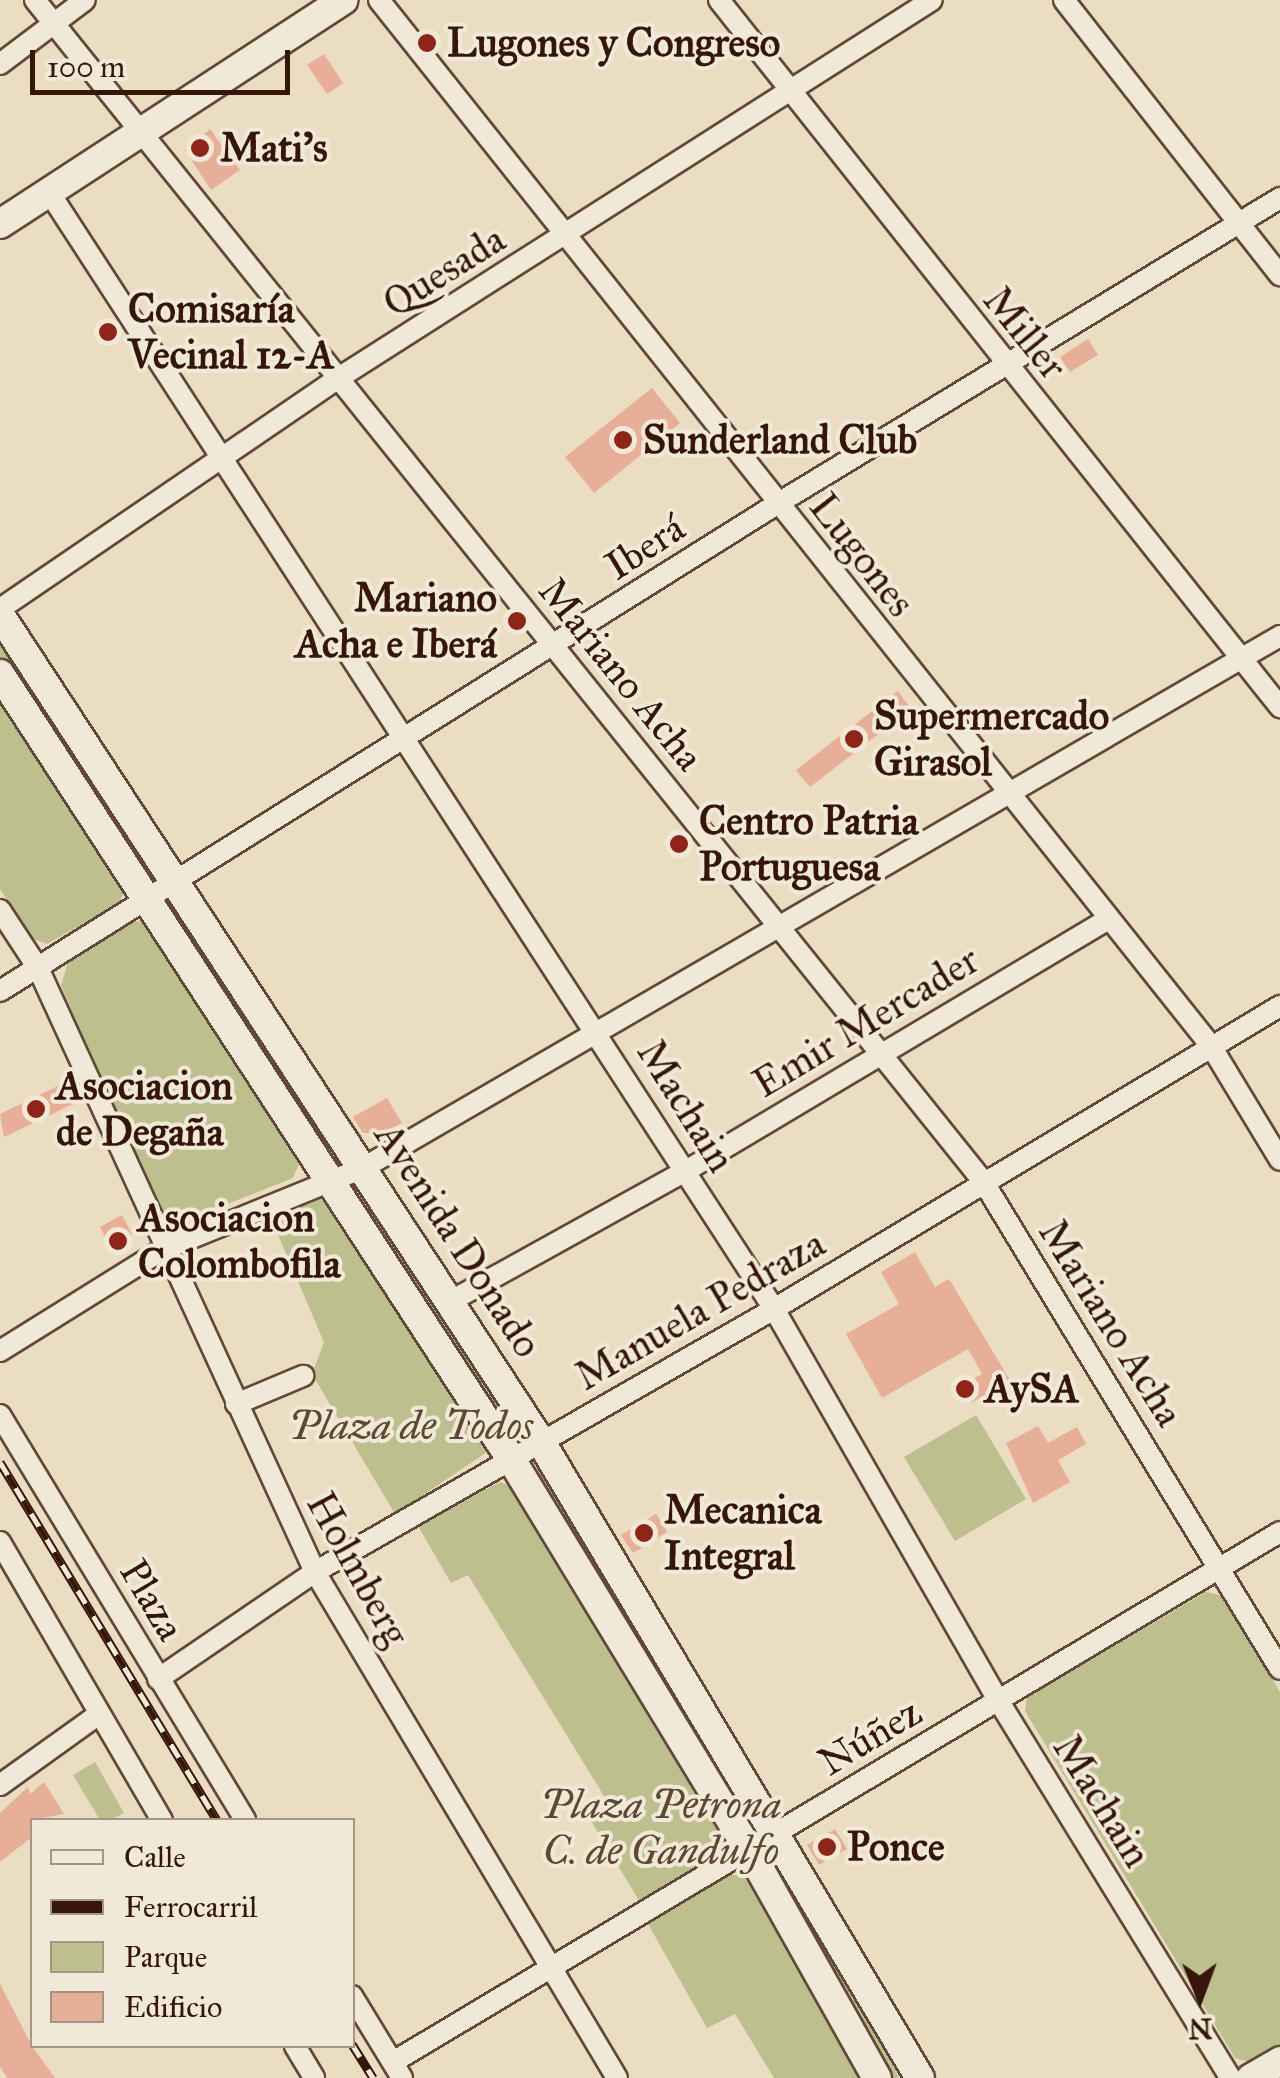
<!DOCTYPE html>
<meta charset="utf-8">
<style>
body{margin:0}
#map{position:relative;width:1280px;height:2078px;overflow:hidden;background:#eaddc1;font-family:"IM FELL Great Primer",serif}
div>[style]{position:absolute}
.green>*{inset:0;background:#bdbf8e}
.building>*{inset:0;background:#e7af97}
.roads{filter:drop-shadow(2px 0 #624836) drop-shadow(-2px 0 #624836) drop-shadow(0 2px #624836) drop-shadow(0 -2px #624836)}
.street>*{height:20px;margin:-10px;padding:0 10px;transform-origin:10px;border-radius:10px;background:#f1e9d7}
.secondary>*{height:28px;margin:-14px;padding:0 14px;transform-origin:14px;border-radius:14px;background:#f1e9d7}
.rail>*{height:9px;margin-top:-4.5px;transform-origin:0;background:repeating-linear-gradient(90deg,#f1e9d7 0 15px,#351608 0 30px);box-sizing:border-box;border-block:2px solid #351608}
.dots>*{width:28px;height:28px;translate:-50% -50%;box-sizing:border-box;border:5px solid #f1e9d7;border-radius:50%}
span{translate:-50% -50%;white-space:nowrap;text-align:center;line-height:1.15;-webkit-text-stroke:8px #f1e9d7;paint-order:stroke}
.poi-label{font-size:40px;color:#351608;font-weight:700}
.left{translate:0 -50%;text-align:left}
.right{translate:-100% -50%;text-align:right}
.street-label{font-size:40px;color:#351608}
.park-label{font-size:40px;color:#5e4930;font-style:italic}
.legend{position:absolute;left:30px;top:1818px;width:325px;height:230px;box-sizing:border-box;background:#f1e9d7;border:2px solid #a69584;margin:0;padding:12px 18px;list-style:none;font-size:30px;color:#351608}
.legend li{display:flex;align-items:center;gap:20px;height:50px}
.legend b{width:50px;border:2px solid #a69584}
.north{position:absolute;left:1150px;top:1948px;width:100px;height:100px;-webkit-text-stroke:8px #f1e9d7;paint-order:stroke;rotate:179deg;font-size:28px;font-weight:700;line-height:40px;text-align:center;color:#351608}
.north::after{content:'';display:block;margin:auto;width:35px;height:45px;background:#351608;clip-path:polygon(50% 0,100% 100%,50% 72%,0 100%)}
.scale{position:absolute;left:30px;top:50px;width:260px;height:45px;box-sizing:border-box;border:5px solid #351608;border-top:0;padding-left:12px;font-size:30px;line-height:35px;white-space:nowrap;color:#351608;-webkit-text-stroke:8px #f1e9d7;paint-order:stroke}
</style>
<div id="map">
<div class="green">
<i style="clip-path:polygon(0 642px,144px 861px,138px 865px,0 659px)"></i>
<i style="clip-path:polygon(0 698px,126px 889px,118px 904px,47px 944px,33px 939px,0 889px)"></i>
<i style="clip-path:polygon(175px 907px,337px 1152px,328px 1158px,168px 911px)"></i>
<i style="clip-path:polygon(133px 921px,149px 923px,301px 1159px,293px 1178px,187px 1220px,168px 1219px,155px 1206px,61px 986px,68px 962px)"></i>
<i style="clip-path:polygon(314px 1198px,329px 1201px,490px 1450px,395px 1514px,312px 1374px,324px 1342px,269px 1214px)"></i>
<i style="clip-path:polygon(371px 1205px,514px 1424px,504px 1431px,363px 1209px)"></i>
<i style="clip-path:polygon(976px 1415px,1026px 1499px,955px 1541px,904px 1457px)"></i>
<i style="clip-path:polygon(543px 1469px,753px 1821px,746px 1826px,535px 1474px)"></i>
<i style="clip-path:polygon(500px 1482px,514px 1488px,729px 1841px,722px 1856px,640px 1902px,590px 1819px,609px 1804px,468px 1575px,451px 1583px,418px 1526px)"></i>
<i style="clip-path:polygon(1206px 1592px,1223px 1596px,1280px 1692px,1280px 2044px,1250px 2062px,1235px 2058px,1025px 1711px,1027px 1697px)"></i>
<i style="clip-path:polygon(95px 1762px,124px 1813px,111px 1820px,100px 1820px,73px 1775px)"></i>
<i style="clip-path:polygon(780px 1866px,849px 1980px,899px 2078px,887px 2078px,772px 1871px)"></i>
<i style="clip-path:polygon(728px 1875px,748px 1875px,867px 2078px,774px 2078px,735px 2014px,707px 2028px,648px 1924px)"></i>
</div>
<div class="building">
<i style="clip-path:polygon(324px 54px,343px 83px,327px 94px,307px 65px)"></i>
<i style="clip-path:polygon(210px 129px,240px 170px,211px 190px,185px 150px)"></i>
<i style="clip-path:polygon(1088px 339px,1098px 355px,1070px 372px,1060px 357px)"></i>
<i style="clip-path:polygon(652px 388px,680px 423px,594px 493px,565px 457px)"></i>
<i style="clip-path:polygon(898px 691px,911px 709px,810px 787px,796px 770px)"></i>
<i style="clip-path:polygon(62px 1084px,73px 1104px,4px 1137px,0 1114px)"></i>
<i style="clip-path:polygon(387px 1098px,402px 1123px,378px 1136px,362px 1132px,353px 1117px)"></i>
<i style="clip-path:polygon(122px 1215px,132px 1234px,114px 1254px,100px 1227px)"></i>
<i style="clip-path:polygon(915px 1252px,935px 1287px,949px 1279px,1016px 1390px,996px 1402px,990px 1392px,971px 1403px,961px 1385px,982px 1374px,968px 1349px,882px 1398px,846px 1334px,899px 1304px,881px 1272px)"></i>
<i style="clip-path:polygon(1038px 1426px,1048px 1443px,1077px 1427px,1086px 1444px,1058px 1460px,1070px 1482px,1033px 1503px,1006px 1443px)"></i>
<i style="clip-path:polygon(656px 1514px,667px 1532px,633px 1553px,621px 1535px)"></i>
<i style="clip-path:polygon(44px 1782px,64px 1814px,32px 1820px,32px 1837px,0 1862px,0 1813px,28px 1787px,30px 1794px)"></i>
<i style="clip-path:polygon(835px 1829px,847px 1849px,819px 1865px,807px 1845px)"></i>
<i style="clip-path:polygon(0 1984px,32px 2046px,55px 2078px,7px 2078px,0 2067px)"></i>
</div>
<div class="roads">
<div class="street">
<i style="left:35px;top:0;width:1514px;rotate:51.25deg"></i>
<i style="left:983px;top:1181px;width:571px;rotate:58.68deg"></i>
<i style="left:379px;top:0;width:1337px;rotate:51.5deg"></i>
<i style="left:1211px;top:1046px;width:133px;rotate:58.8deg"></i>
<i style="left:719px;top:0;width:903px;rotate:51.57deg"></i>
<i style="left:1064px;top:0;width:350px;rotate:51.9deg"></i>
<i style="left:0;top:64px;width:106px;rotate:-37deg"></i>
<i style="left:49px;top:192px;width:1332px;rotate:57.01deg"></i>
<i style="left:774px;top:1309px;width:451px;rotate:60.2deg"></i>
<i style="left:998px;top:1700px;width:444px;rotate:58.4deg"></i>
<i style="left:0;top:609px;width:408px;rotate:-34.3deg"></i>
<i style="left:337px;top:379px;width:705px;rotate:-32.5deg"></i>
<i style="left:0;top:910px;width:69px;rotate:56.8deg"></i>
<i style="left:38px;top:968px;width:664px;rotate:65.36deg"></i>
<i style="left:315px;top:1572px;width:589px;rotate:59.17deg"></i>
<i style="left:0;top:991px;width:917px;rotate:-32.08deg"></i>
<i style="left:777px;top:504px;width:589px;rotate:-31.31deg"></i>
<i style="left:451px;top:1301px;width:266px;rotate:-29deg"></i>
<i style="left:684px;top:1172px;width:492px;rotate:-30.8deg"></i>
<i style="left:0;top:1351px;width:191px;rotate:-31.9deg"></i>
<i style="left:162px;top:1250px;width:217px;rotate:-22.2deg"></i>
<i style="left:363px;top:1168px;width:1060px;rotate:-30.12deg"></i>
<i style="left:236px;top:1404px;width:73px;rotate:-22.7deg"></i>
<i style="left:0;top:1415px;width:473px;rotate:58.8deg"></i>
<i style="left:0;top:1542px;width:322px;rotate:59.8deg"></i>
<i style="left:158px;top:1679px;width:190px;rotate:-34.3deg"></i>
<i style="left:315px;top:1572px;width:529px;rotate:-29.81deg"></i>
<i style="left:774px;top:1309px;width:590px;rotate:-30.91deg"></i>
<i style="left:0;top:1785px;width:122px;rotate:-35.6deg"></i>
<i style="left:352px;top:1996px;width:96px;rotate:58.6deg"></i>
<i style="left:295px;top:2046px;width:37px;rotate:59deg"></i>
<i style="left:393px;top:2062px;width:1033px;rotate:-30.86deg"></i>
</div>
<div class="secondary">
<i style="left:0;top:224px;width:410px;rotate:-33.1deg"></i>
<i style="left:0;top:615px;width:988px;rotate:56.81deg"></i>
<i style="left:541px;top:1442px;width:740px;rotate:59.21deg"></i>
<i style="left:0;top:674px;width:937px;rotate:56.94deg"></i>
<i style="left:511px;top:1459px;width:458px;rotate:58.7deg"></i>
<i style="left:749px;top:1850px;width:261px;rotate:60.7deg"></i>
<i style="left:1251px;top:2078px;width:34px;rotate:-30deg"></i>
</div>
</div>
<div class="rail">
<i style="left:0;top:1462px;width:419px;rotate:58.8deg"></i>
<i style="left:352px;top:2044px;width:40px;rotate:58deg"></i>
</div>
<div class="dots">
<i style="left:427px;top:43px;background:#8f2418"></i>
<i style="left:200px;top:148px;background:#8f2418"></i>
<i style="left:108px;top:332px;background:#8f2418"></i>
<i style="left:623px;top:440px;background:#8f2418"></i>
<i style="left:517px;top:621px;background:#8f2418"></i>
<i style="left:854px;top:739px;background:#8f2418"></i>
<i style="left:679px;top:844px;background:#8f2418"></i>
<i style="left:36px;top:1109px;background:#8f2418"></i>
<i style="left:118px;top:1241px;background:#8f2418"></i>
<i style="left:965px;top:1389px;background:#8f2418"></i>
<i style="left:644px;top:1533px;background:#8f2418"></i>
<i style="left:827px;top:1847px;background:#8f2418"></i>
</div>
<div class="poi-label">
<span class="left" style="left:447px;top:43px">Lugones y Congreso</span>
<span class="left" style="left:220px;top:148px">Mati's</span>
<span class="left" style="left:128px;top:332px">Comisaría<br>Vecinal 12-A</span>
<span class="left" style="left:643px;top:440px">Sunderland Club</span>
<span class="right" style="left:497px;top:621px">Mariano<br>Acha e Iberá</span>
<span class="left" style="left:874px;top:739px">Supermercado<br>Girasol</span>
<span class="left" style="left:699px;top:844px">Centro Patria<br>Portuguesa</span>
<span class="left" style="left:56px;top:1109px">Asociacion<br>de Degaña</span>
<span class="left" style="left:138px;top:1241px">Asociacion<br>Colombofila</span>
<span class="left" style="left:985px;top:1389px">AySA</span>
<span class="left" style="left:664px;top:1533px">Mecanica<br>Integral</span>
<span class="left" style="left:847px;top:1847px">Ponce</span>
</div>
<div class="street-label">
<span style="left:444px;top:271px;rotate:-32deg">Quesada</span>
<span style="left:1025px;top:333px;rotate:51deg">Miller</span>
<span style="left:645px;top:547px;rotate:-33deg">Iberá</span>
<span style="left:862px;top:555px;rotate:52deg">Lugones</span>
<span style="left:621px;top:674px;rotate:51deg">Mariano Acha</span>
<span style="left:866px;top:1022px;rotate:-31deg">Emir Mercader</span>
<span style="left:686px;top:1106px;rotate:58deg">Machain</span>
<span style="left:458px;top:1240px;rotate:57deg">Avenida Donado</span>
<span style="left:700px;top:1310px;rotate:-30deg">Manuela Pedraza</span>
<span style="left:1111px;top:1323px;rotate:58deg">Mariano Acha</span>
<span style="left:358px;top:1569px;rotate:61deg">Holmberg</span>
<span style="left:152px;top:1600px;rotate:59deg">Plaza</span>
<span style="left:870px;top:1737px;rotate:-31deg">Núñez</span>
<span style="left:1102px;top:1801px;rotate:58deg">Machain</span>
</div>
<div class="park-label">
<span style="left:411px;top:1426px">Plaza de Todos</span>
<span style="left:661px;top:1828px">Plaza Petrona<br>C. de Gandulfo</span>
</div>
<ul class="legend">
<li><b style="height:12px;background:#f1e9d7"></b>Calle</li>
<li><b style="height:12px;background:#351608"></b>Ferrocarril</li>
<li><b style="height:28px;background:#bdbf8e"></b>Parque</li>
<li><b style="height:28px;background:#e7af97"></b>Edificio</li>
</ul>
<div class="north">N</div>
<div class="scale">100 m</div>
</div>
